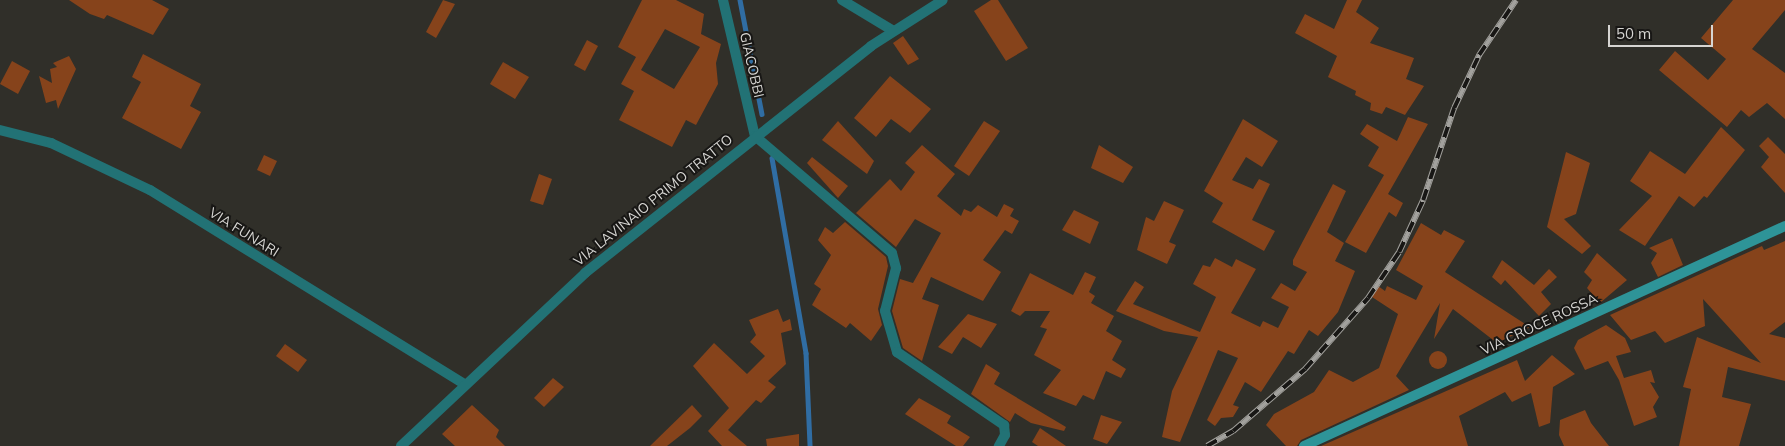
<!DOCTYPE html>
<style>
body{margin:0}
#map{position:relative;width:1785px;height:446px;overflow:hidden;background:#302f29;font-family:Mulish,sans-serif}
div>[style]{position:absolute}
.stream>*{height:4.5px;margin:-2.25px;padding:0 2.25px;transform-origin:2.25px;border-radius:2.25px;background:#306da3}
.building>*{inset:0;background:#86431b}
.round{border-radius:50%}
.minor>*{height:10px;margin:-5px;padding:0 5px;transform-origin:5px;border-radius:5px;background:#227275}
.tertiary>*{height:10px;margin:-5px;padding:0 5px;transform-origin:5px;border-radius:5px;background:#227275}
.secondary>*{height:10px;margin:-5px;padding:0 5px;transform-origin:5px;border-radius:5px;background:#2e9498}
.rail>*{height:5.5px;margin-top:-2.75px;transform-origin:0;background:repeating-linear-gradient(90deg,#181715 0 11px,#a2a19d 0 22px);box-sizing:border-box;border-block:1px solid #a2a19d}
span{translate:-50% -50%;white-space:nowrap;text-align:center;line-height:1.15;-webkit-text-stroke:4px #181715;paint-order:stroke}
.street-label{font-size:14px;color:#d6d5d2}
.scale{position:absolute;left:1608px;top:25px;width:105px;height:22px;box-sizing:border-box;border:2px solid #d6d5d2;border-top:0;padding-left:6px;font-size:15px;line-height:18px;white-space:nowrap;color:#d6d5d2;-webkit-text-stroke:4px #181715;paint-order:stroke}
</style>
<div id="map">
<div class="stream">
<i style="left:740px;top:0;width:116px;rotate:79.1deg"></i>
<i style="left:772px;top:158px;width:198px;rotate:80.1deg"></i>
<i style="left:806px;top:353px;width:93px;rotate:87.5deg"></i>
</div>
<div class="building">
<i style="clip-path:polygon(69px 0,152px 0,169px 9px,153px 35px,107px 15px,104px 19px,90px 14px)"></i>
<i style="clip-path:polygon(443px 0,455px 4px,436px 38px,426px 32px)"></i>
<i style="clip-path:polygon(evenodd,642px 0,676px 0,704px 14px,701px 34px,721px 44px,716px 63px,718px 84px,696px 125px,686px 120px,672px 147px,619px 120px,634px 91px,621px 84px,636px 57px,618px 47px,642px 0,665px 29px,700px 47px,674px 89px,641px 70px,665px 29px)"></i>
<i style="clip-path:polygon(991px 0,998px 0,1028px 48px,1006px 61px,974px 11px)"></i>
<i style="clip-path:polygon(1347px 0,1362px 0,1356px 12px,1379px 28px,1370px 43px,1414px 58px,1406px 79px,1424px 86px,1405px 115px,1386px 107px,1382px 114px,1370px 110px,1371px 103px,1355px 95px,1356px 91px,1328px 77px,1337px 56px,1295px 33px,1305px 14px,1334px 29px)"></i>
<i style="clip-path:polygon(1733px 0,1785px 0,1785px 10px,1752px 49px,1785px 73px,1785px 119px,1767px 103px,1749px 117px,1741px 110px,1727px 127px,1659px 70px,1675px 51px,1708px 80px,1726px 59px,1701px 38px)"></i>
<i style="clip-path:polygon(903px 36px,919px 59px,908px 65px,893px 43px)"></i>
<i style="clip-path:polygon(587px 40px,598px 46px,585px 71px,574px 65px)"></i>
<i style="clip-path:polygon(143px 54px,201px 84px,190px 106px,201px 112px,181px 149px,122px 118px,141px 82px,132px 77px)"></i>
<i style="clip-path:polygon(69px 56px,76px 69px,58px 109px,56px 100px,46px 103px,39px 76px,52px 83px,50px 69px,57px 67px,53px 63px)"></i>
<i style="clip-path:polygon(12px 61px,30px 71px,18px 94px,0 84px)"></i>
<i style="clip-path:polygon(503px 62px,529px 77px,515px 99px,490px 84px)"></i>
<i style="clip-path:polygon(890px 76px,931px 109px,910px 133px,891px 119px,876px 137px,854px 118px)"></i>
<i style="clip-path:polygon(1408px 117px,1428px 124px,1388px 194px,1403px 203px,1396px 217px,1389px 212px,1366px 253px,1345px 242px,1384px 175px,1368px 166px,1379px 147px,1360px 134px,1367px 124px,1397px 141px)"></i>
<i style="clip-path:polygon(1243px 119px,1278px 141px,1262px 167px,1246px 157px,1232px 180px,1253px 189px,1259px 179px,1270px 184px,1252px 220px,1275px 231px,1264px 251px,1212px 222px,1223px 203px,1204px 191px)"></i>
<i style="clip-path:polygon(838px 121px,874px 161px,867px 174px,822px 140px)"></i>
<i style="clip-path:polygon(984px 121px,1000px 131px,969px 176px,954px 166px)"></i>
<i style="clip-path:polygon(1721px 127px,1745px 150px,1707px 198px,1704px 196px,1694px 207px,1679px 196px,1645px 246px,1619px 230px,1652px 196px,1630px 181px,1650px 151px,1685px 174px)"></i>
<i style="clip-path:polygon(1768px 137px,1785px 154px,1785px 193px,1761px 167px,1769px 157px,1759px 146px)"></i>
<i style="clip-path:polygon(922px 145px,955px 174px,937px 196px,961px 216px,964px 209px,971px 212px,978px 205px,997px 217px,1004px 204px,1014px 209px,1010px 216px,1019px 221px,1012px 234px,1005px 230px,983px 260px,1001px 272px,983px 301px,931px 277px,922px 299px,939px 305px,922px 361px,903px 348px,892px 311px,900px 279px,913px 283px,941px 233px,915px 219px,896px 247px,856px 213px,890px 179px,901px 191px,915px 172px,905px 163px)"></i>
<i style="clip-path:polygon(1099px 145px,1133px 167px,1123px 183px,1091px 168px)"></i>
<i style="clip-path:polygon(1566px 152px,1590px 163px,1576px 214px,1564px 219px,1591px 246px,1582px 254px,1547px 227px)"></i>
<i style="clip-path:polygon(264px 155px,277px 161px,270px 176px,257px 170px)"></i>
<i style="clip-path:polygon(812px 157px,848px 186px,838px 198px,807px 163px)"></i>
<i style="clip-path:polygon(539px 174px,552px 179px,543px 205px,530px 201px)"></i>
<i style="clip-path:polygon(1333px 184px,1346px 191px,1327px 232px,1344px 243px,1335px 261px,1355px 271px,1338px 312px,1318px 336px,1309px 330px,1294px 354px,1288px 351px,1261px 392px,1245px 382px,1233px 405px,1239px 407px,1233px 417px,1221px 418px,1215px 426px,1207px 420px,1238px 358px,1218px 350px,1180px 442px,1162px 437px,1172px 391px,1198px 337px,1164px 331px,1116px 311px,1135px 281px,1144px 287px,1133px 304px,1200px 332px,1216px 297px,1193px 284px,1203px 265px,1210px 267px,1215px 258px,1232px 267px,1236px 259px,1256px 269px,1231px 313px,1260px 327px,1263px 321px,1278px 328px,1289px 307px,1271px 298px,1281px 283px,1295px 291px,1307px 272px,1293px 265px,1293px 260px)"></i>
<i style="clip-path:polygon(1164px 201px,1184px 210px,1169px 242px,1176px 245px,1167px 264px,1137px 250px,1146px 217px,1154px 221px)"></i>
<i style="clip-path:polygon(1074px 210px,1099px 222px,1090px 244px,1062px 230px)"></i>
<i style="clip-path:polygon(845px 222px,886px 257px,888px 266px,878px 309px,882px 325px,871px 341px,850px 323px,846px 328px,812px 305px,821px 289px,814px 284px,831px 255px,818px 240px,825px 227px,833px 233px)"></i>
<i style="clip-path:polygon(1421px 223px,1441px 235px,1444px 230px,1465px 241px,1445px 272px,1530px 327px,1497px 343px,1453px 309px,1434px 339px,1440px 303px,1396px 376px,1409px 390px,1301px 440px,1297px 446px,1286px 446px,1266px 425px,1274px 414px,1314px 392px,1329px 370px,1353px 382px,1379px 368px,1398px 314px,1372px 297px,1378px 286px,1385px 291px,1387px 286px,1416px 300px,1423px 286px,1396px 270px)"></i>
<i style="clip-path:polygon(1672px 238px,1683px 265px,1658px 277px,1651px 263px,1657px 253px,1649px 248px)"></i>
<i style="clip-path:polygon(1785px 241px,1785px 322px,1769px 334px,1785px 338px,1785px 381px,1728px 367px,1722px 397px,1751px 404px,1739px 446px,1679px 446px,1691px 389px,1683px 387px,1697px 337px,1761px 363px,1703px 299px,1705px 326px,1665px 343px,1655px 331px,1631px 340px,1610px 315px,1762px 246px,1764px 250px)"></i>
<i style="clip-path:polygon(1597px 253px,1627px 280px,1600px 303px,1587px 288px,1592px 280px,1584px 272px)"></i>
<i style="clip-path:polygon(1502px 260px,1534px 285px,1549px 269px,1557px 277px,1541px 292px,1551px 304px,1539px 316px,1505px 280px,1501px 285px,1492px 277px)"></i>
<i style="clip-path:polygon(1085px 272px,1096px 277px,1089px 292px,1095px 296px,1091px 303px,1114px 316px,1106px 331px,1122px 341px,1112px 360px,1126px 369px,1121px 378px,1106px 371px,1094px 400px,1083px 395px,1076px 406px,1043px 393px,1061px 370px,1034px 355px,1047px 329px,1040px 327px,1050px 311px,1025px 311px,1020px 316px,1011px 311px,1030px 273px,1073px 295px)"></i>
<i style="clip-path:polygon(778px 309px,783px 322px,790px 319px,792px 330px,781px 333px,786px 364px,768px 381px,776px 387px,761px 403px,756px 400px,728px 430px,747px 446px,722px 446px,708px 431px,729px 408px,693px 366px,714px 343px,747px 374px,765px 356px,750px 342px,756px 335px,749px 320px)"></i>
<i style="clip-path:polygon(968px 314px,997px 324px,981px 348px,963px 337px,952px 354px,938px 347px)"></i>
<i style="clip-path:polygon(1606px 325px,1625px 338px,1631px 352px,1616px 356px,1624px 378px,1651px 370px,1655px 383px,1650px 382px,1659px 397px,1653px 407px,1657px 417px,1634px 426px,1619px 380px,1608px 361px,1585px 370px,1574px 348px,1578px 340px)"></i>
<i style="clip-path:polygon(285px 344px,307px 360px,298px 372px,276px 356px)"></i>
<i class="round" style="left:1429px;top:351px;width:18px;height:18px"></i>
<i style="clip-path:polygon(1552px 355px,1575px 374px,1553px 387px,1550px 423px,1539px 427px,1531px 393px,1512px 402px,1505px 392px,1459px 416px,1468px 446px,1321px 446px,1517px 360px,1525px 381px)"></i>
<i style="clip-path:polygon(986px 364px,1000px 373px,994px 384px,1066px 427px,1064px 431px,1031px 423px,1015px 413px,1010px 422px,971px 394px)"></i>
<i style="clip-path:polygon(553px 378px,564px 387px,544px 407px,534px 398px)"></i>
<i style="clip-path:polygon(919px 398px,951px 416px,947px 423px,970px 437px,963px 446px,956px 446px,905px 414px)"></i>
<i style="clip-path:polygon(472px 405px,499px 430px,496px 437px,505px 446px,455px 446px,442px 434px)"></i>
<i style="clip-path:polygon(692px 405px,702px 416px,690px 428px,667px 446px,650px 446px)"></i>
<i style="clip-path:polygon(1585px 410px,1591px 423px,1609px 446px,1564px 446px,1559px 435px,1560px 420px)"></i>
<i style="clip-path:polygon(1101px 415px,1122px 422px,1107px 444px,1093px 439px)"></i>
<i style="clip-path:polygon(1040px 428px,1066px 446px,1038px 446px,1032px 442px)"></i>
<i style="clip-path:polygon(799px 434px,799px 446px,767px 446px,766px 439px)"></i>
</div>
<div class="minor">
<i style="left:723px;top:0;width:140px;rotate:76.8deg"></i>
<i style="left:755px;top:136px;width:180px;rotate:40.5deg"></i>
<i style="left:892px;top:253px;width:16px;rotate:75deg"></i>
<i style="left:896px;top:268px;width:44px;rotate:104.3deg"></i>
<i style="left:885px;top:311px;width:43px;rotate:73.7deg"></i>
<i style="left:897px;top:352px;width:130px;rotate:34.3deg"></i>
<i style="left:1004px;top:425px;width:10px;rotate:84deg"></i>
<i style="left:1005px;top:435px;width:13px;rotate:119deg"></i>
<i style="left:842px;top:0;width:58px;rotate:31deg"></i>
<i style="left:0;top:130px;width:53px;rotate:14.3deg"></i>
<i style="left:51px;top:143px;width:110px;rotate:25.4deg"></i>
<i style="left:150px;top:190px;width:367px;rotate:31.7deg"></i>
</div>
<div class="tertiary">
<i style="left:401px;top:446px;width:253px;rotate:-43.2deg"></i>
<i style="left:585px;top:273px;width:365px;rotate:-38.4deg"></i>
<i style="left:871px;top:46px;width:85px;rotate:-32.6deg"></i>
</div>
<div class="secondary">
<i style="left:1304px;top:446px;width:529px;rotate:-24.58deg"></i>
</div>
<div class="rail">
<i style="left:1207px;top:446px;width:30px;rotate:-30deg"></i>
<i style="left:1233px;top:431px;width:95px;rotate:-40.7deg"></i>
<i style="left:1305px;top:369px;width:95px;rotate:-48.4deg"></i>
<i style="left:1368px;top:298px;width:55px;rotate:-56deg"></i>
<i style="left:1399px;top:252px;width:57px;rotate:-65.2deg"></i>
<i style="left:1423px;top:200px;width:97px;rotate:-71.4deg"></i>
<i style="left:1454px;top:108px;width:59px;rotate:-64.7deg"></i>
<i style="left:1479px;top:55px;width:66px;rotate:-56.1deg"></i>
</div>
<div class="street-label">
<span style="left:752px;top:65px;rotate:77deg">GIACOBBI</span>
<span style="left:653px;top:200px;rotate:-39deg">VIA LAVINAIO PRIMO TRATTO</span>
<span style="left:244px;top:232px;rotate:32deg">VIA FUNARI</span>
<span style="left:1539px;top:324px;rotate:-25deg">VIA CROCE ROSSA</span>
</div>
<div class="scale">50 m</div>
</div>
